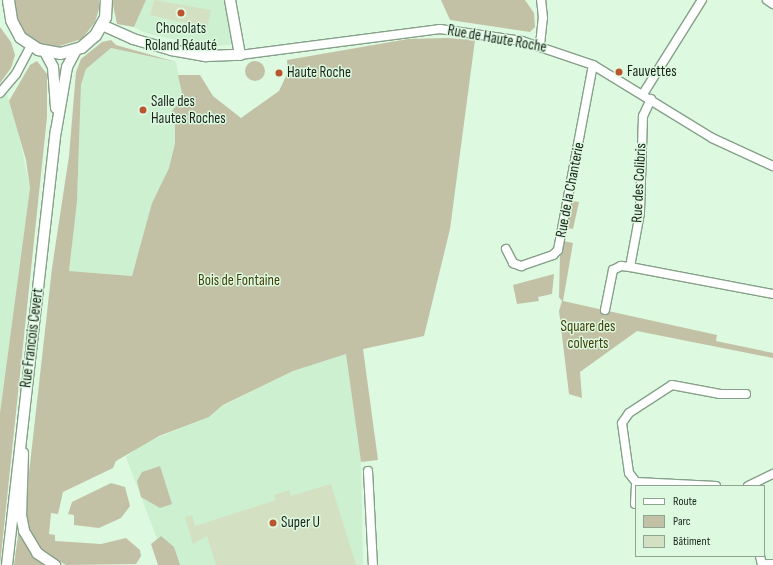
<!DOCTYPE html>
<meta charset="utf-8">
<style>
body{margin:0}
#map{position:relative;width:773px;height:565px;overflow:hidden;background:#ddf9e0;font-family:"Sofia Sans Condensed",sans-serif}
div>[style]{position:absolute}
.built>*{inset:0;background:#cdf0d1}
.green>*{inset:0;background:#c2c1a6}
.round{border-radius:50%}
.building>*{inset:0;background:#d3e1c2}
.roads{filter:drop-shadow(1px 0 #86a089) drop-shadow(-1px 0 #86a089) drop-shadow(0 1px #86a089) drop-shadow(0 -1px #86a089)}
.minor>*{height:8px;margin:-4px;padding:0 4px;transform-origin:4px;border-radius:4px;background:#fff}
.tertiary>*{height:10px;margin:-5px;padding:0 5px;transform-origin:5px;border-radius:5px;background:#fff}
.secondary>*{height:11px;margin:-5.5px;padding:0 5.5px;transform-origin:5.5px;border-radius:5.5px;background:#fff}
.dots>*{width:11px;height:11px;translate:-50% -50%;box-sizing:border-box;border:2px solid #ddf9e0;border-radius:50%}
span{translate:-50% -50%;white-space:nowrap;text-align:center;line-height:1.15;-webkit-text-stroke:3px #ddf9e0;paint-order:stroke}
.poi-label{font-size:15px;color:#1a241b}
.left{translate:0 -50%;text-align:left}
.street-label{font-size:15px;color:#1a241b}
.park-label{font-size:15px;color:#434009}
.legend{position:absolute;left:635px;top:485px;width:130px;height:72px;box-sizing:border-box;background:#ddf9e0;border:1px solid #8fa491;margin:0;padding:5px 7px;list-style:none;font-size:12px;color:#1a241b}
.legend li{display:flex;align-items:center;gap:8px;height:20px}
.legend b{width:20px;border:1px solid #8fa491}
</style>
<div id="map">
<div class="built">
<i style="clip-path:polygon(146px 0,230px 0,239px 44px,207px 47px,146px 33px,134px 27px)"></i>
<i style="clip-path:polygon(111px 48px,176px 62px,183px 98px,175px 119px,175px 143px,169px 168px,152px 203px,133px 276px,69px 271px,77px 202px,81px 85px,86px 69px)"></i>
<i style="clip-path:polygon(0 74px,16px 122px,30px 188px,0 413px)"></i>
<i style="clip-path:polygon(346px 354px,361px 462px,363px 565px,167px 565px,126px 457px,144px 443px,209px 417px,223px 406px,293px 371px)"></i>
</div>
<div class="green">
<i style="clip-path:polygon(15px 0,99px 0,99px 9px,95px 22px,82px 39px,56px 47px,42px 45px,25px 33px,15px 14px)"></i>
<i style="clip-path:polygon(112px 0,146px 0,134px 27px,117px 24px)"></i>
<i style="clip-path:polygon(441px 0,525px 0,534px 13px,535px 27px,530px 32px,450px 20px)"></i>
<i style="clip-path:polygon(0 27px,11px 42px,15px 55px,11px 68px,0 83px)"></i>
<i style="clip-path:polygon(447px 38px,475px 40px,450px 229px,424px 336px,363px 349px,378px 460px,361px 462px,346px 354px,293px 371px,223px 405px,209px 417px,159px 436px,116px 461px,113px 468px,63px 492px,58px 514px,51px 513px,49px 534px,55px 535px,55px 541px,101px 544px,126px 538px,140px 550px,141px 556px,136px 564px,66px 565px,46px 554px,30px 534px,25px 509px,52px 268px,69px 156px,76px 72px,81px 59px,102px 42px,111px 40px,116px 45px,176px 62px,111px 48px,86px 69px,81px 85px,77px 202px,69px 271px,132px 276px,152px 203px,169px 168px,175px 143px,175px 119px,171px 112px,183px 98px,178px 75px,200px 75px,213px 96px,241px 118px,279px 91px,288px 72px,287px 60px,408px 39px)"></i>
<i style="clip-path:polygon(37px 61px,47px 74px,47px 117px,0 565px,0 413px,30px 188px,26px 160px,9px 101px,30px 65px)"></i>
<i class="round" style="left:245px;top:61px;width:20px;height:20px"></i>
<i style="clip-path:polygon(572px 201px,579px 202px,573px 229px,567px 228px)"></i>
<i style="clip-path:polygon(564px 241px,573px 243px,563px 301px,717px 335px,716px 341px,773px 353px,773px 358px,637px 331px,580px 372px,582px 398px,569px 394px,559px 311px,562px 301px,559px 297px,560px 255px)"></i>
<i style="clip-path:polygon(554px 274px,552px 294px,538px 297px,539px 301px,517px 304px,513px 285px)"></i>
<i style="clip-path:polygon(160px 466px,172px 504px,160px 508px,141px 497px,137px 481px,142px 472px)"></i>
<i style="clip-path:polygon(111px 483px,125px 487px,130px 506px,121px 518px,99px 528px,74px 525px,74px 515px,68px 514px,72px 502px)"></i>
<i style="clip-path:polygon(19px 528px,27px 547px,47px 565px,14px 565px)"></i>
<i style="clip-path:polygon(161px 536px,174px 547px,180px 565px,158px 565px,151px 544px)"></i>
</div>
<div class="building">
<i style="clip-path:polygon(154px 0,211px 10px,207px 28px,150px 15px)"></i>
<i style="clip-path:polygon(331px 484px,356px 565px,216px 565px,207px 536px,193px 544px,185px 517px,192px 515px,195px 526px,276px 500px,274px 495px,289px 490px,291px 496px)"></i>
</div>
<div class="roads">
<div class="minor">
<i style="left:767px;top:0;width:7px;rotate:34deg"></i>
<i style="left:540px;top:45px;width:27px;rotate:-84deg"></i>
<i style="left:543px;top:18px;width:18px;rotate:-96deg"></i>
<i style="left:240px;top:55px;width:202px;rotate:-7.4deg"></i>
<i style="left:440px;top:29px;width:83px;rotate:8.3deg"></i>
<i style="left:522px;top:41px;width:75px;rotate:18.7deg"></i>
<i style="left:593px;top:65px;width:140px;rotate:31.5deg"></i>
<i style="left:712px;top:138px;width:67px;rotate:24.7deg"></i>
<i style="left:0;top:93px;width:25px;rotate:-50deg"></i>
<i style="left:16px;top:74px;width:32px;rotate:-62deg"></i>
<i style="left:643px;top:94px;width:111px;rotate:-57.9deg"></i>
<i style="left:651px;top:99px;width:19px;rotate:115deg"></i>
<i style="left:643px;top:116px;width:97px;rotate:91.8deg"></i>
<i style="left:640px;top:213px;width:55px;rotate:100.5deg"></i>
<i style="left:630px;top:267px;width:146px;rotate:10.7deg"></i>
<i style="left:506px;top:249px;width:16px;rotate:63deg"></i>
<i style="left:513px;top:263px;width:9px;rotate:21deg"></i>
<i style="left:521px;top:266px;width:34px;rotate:-19deg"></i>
<i style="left:553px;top:255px;width:7px;rotate:-45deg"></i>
<i style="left:558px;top:250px;width:188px;rotate:-79.3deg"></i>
<i style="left:605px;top:310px;width:41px;rotate:-78.7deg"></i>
<i style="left:613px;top:270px;width:9px;rotate:-27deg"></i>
<i style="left:621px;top:266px;width:9px;rotate:6deg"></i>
<i style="left:368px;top:471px;width:94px;rotate:87deg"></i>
<i style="left:716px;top:486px;width:80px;rotate:-177.1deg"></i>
<i style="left:636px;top:482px;width:11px;rotate:-128deg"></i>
<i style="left:629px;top:473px;width:50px;rotate:-98deg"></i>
<i style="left:622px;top:423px;width:12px;rotate:-55deg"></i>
<i style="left:629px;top:413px;width:51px;rotate:-33.1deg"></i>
<i style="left:672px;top:385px;width:49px;rotate:10.6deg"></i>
<i style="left:720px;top:394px;width:26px"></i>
<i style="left:748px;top:486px;width:28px;rotate:-26deg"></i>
<i style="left:635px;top:504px;width:22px;rotate:-87deg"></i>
<i style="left:760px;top:556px;width:9px;rotate:77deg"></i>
</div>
<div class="tertiary">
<i style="left:102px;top:25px;width:34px;rotate:24deg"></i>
<i style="left:133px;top:39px;width:40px;rotate:16deg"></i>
<i style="left:171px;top:50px;width:36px;rotate:10deg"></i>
<i style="left:206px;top:56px;width:34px;rotate:-2deg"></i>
<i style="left:240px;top:55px;width:56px;rotate:-100.3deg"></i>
<i style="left:45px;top:52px;width:17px;rotate:62deg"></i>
<i style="left:53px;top:67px;width:41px;rotate:85.8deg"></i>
<i style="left:23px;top:453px;width:62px;rotate:91.8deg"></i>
<i style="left:21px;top:515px;width:16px;rotate:79deg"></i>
<i style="left:24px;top:531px;width:26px;rotate:59deg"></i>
<i style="left:37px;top:553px;width:22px;rotate:34deg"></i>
<i style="left:7px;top:565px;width:437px;rotate:-83.6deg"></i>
<i style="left:56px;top:131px;width:65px;rotate:-80.2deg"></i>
<i style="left:67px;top:67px;width:19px;rotate:-62deg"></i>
<i style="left:767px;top:565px;width:6px"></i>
</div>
<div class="secondary">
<i style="left:8px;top:0;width:20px;rotate:81deg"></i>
<i style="left:11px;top:20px;width:19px;rotate:62deg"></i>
<i style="left:20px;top:37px;width:22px;rotate:34deg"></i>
<i style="left:38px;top:49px;width:22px;rotate:10deg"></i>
<i style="left:60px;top:53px;width:22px;rotate:-16deg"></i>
<i style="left:81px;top:47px;width:18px;rotate:-41deg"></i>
<i style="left:95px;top:35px;width:21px;rotate:-61deg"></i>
<i style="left:105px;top:17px;width:17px;rotate:-87deg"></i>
</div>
</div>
<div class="dots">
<i style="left:181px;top:13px;background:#bc552d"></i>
<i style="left:619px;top:72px;background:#bc552d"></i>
<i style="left:279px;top:73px;background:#bc552d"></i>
<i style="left:143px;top:110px;background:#bc552d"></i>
<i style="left:273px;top:523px;background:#bc552d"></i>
</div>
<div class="poi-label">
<span style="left:181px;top:37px">Chocolats<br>Roland Réauté</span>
<span class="left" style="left:627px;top:72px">Fauvettes</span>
<span class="left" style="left:287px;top:73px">Haute Roche</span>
<span class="left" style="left:151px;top:110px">Salle des<br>Hautes Roches</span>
<span class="left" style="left:281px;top:523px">Super U</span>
</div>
<div class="street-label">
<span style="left:497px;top:39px;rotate:10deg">Rue de Haute Roche</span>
<span style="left:639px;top:183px;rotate:-87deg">Rue des Colibris</span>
<span style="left:570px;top:190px;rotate:-79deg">Rue de la Chanterie</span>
<span style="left:32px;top:338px;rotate:-83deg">Rue Francois Cevert</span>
</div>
<div class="park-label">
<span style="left:239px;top:281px">Bois de Fontaine</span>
<span style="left:588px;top:335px">Square des<br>colverts</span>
</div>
<ul class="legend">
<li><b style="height:5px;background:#fff"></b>Route</li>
<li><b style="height:11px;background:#c2c1a6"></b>Parc</li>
<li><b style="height:11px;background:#d3e1c2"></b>Bâtiment</li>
</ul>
</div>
